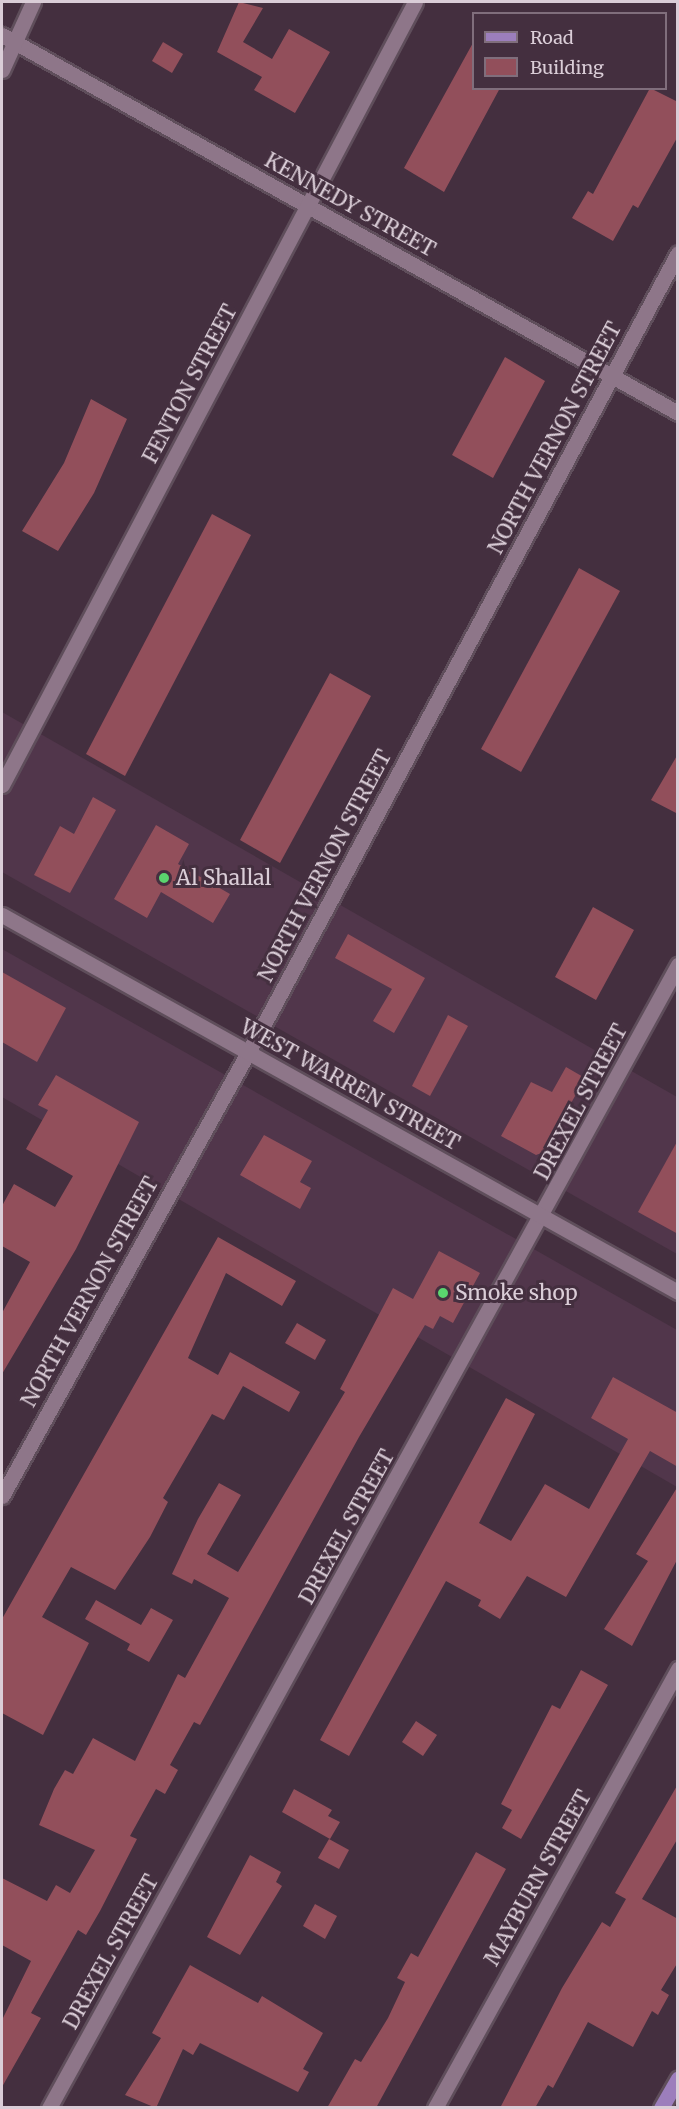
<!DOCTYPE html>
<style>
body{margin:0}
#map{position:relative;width:679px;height:2109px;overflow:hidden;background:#442f3f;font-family:Merriweather,serif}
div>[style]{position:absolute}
.built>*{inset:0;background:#51364b}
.building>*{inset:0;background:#924f5b}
.roads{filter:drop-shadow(2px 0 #5f4e5b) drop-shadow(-2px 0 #5f4e5b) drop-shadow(0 2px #5f4e5b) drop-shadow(0 -2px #5f4e5b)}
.street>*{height:15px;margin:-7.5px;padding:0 7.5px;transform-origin:7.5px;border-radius:7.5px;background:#8e7689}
.secondary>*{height:15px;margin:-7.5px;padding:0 7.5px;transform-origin:7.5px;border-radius:7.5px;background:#8e7689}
.primary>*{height:15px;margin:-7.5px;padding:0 7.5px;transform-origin:7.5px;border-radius:7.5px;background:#9c7ebc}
.dots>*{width:16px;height:16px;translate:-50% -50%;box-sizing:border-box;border:3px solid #442f3f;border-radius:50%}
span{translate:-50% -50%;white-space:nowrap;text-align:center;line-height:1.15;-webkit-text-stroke:6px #442f3f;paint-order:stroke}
.street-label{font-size:21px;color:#dacdd7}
.poi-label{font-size:21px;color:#dacdd7}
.left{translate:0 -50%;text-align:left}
.frame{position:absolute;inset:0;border:3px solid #dacdd7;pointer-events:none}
.legend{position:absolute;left:472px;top:12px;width:195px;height:78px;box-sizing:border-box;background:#442f3f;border:2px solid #806e7c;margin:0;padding:8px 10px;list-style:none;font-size:18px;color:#dacdd7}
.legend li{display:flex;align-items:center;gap:12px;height:30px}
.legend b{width:30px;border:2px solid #806e7c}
</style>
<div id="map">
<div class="built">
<i style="clip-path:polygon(2px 712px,677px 1097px,677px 1254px,2px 872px)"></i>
<i style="clip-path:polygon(2px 949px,677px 1330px,677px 1487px,2px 1097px)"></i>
</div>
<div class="building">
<i style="clip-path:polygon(239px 2px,263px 8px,243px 42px,272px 59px,289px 29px,330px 52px,295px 113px,254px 90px,262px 77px,217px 52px)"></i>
<i style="clip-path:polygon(474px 41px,474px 88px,500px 88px,444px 192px,404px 168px)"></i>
<i style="clip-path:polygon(163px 42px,183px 54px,172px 73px,152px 61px)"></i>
<i style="clip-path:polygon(650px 88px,678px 102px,678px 136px,638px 208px,633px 205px,613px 241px,572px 218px,588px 191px,593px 194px)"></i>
<i style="clip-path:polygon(505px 357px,545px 381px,493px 478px,452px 455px)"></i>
<i style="clip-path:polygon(91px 399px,127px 419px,94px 493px,58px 551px,22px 531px,64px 463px)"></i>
<i style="clip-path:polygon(212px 514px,251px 535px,125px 776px,86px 754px)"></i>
<i style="clip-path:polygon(579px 568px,620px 591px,521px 772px,481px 749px)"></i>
<i style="clip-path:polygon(330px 673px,371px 696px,280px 863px,240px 840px)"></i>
<i style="clip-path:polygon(678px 754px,678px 814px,651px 800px)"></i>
<i style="clip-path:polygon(93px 797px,116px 810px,70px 893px,34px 875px,60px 826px,74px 834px)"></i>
<i style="clip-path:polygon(156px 825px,189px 844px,178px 864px,230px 894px,213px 923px,161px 892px,147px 918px,114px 899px)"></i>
<i style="clip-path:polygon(593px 907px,634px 930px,596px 1000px,555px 977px)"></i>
<i style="clip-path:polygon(348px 934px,425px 978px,394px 1033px,373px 1021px,392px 989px,335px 958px)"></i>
<i style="clip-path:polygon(2px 972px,66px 1008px,37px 1062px,2px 1042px)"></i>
<i style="clip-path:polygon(448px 1015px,468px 1026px,430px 1096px,412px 1086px)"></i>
<i style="clip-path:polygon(566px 1067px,585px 1078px,544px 1152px,536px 1155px,501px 1136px,531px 1082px,552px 1092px)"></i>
<i style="clip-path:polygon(56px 1075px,139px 1122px,76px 1249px,2px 1374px,2px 1313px,30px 1262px,2px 1246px,2px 1206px,14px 1184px,55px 1207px,73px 1176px,26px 1149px,48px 1110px,38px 1105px)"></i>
<i style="clip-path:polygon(264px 1135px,312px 1161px,300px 1182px,311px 1188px,300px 1209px,240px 1175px)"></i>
<i style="clip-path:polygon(678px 1140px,678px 1234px,638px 1212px)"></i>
<i style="clip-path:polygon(218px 1237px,296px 1281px,282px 1306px,226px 1273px,188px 1358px,218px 1375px,230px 1352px,300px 1392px,289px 1412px,243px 1386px,224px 1420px,212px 1414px,163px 1498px,168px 1502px,150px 1537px,115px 1590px,71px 1567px,42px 1617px,89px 1643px,43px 1735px,2px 1713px,2px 1619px)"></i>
<i style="clip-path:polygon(439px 1251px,480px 1273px,453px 1323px,440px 1316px,433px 1329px,425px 1325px,359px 1437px,200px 1725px,194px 1722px,170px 1765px,178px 1770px,165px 1794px,156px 1789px,130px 1836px,137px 1839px,100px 1911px,86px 1935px,78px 1930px,31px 2013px,41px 2018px,2px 2087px,2px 2020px,31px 1961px,2px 1945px,2px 1878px,47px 1901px,56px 1885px,70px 1893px,95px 1850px,39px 1825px,54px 1789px,65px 1770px,73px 1774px,93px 1738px,135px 1761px,178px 1674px,185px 1678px,229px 1598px,194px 1579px,192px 1584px,172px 1574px,198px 1519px,219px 1483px,241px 1495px,207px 1554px,238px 1572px,345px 1392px,340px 1389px,393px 1288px,413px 1299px)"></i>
<i style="clip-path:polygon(297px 1323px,326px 1340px,315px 1360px,285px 1343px)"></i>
<i style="clip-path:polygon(613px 1377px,678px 1413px,678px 1467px,650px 1451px,566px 1597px,527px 1576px,500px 1619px,478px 1606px,481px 1600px,446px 1581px,349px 1756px,320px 1740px,506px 1398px,535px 1414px,479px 1523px,511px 1541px,545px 1484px,589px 1509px,628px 1439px,591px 1418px)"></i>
<i style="clip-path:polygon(678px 1486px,678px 1558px,632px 1646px,604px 1629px,648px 1561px,636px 1554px)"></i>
<i style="clip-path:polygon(96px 1600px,141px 1625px,151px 1608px,173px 1620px,149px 1662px,127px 1650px,130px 1644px,85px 1619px)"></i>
<i style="clip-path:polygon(581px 1670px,608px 1685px,521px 1839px,502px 1828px,512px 1810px,501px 1804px,552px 1705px,560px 1709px)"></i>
<i style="clip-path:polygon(416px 1721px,437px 1735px,423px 1756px,402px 1742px)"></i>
<i style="clip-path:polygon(678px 1784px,678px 1838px,642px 1899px,678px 1919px,678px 1962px,661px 1990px,669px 1995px,658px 2015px,652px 2011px,633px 2047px,588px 2022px,553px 2088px,548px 2085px,535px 2108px,500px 2108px,562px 1988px,602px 1922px,610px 1927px,626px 1899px,615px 1893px)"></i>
<i style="clip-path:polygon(294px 1789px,332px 1810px,328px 1816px,340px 1822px,330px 1839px,282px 1812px)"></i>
<i style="clip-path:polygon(329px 1839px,349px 1850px,339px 1869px,318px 1858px)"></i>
<i style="clip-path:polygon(476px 1852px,506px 1869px,376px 2108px,327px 2108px,355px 2059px,361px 2062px,388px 2018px,405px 1982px,397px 1978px,411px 1953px,418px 1957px)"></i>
<i style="clip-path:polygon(250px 1855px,281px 1872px,276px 1882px,282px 1886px,240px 1955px,207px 1937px)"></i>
<i style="clip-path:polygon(315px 1904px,337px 1916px,325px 1939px,303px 1926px)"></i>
<i style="clip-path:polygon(190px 1965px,258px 2003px,262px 1996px,323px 2033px,303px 2069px,309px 2072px,298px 2092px,200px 2043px,193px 2055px,183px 2049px,156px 2108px,125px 2095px,161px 2038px,152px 2033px)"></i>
</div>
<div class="roads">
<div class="street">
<i style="left:2px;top:35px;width:775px;rotate:29.21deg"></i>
<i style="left:2px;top:70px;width:75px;rotate:-65.5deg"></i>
<i style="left:2px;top:785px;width:885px;rotate:-62.19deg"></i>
<i style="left:2px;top:1496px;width:555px;rotate:-60.99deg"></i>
<i style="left:271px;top:1011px;width:860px;rotate:-61.77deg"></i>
<i style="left:49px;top:2108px;width:1305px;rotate:-61.18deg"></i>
<i style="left:435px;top:2108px;width:502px;rotate:-61.03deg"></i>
</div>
<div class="secondary">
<i style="left:2px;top:915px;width:774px;rotate:29.15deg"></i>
</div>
<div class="primary">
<i style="left:661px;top:2108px;width:34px;rotate:-60deg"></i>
</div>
</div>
<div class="dots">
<i style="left:164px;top:878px;background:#5ad56e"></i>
<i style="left:443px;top:1293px;background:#5ad56e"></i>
</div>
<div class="street-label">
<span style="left:350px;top:205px;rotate:29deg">KENNEDY STREET</span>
<span style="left:190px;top:384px;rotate:-62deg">FENTON STREET</span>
<span style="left:555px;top:438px;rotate:-62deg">NORTH VERNON STREET</span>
<span style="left:325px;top:866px;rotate:-62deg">NORTH VERNON STREET</span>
<span style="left:350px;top:1085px;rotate:29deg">WEST WARREN STREET</span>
<span style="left:581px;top:1102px;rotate:-62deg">DREXEL STREET</span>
<span style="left:90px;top:1292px;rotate:-61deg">NORTH VERNON STREET</span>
<span style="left:347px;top:1527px;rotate:-61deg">DREXEL STREET</span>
<span style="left:538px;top:1878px;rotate:-61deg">MAYBURN STREET</span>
<span style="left:111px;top:1952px;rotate:-61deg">DREXEL STREET</span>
</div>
<div class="poi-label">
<span class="left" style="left:176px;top:878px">Al Shallal</span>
<span class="left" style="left:455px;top:1293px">Smoke shop</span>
</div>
<div class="frame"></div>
<ul class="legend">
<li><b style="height:8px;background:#9c7ebc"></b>Road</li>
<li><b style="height:16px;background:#924f5b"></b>Building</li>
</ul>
</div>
